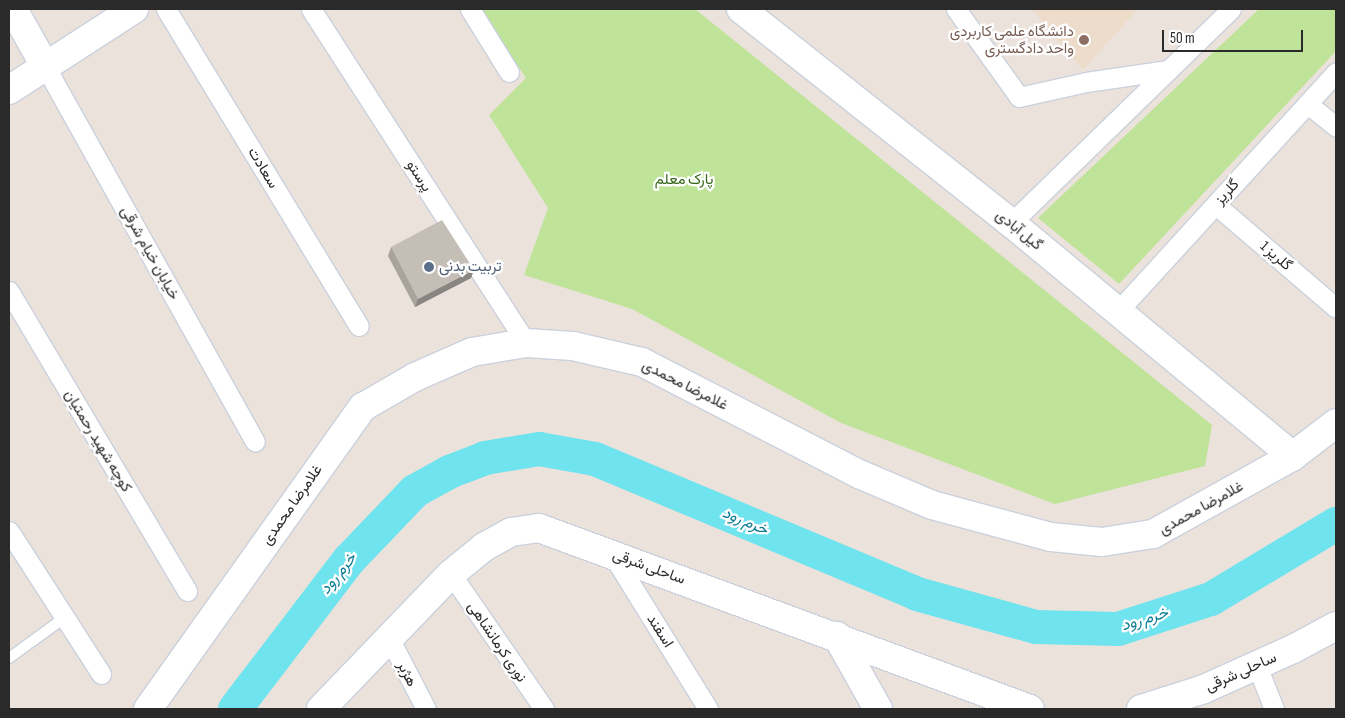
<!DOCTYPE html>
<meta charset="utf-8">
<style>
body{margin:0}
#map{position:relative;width:1345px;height:718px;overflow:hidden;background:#ece2dc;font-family:"Sofia Sans Condensed",Vazirmatn,sans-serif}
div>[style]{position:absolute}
.education>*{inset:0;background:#eedccb}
.green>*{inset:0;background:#bfe398}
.river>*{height:34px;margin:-17px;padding:0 17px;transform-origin:17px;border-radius:17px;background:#6fe3ee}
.roads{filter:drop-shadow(1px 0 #cad1dc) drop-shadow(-1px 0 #cad1dc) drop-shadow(0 1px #cad1dc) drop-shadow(0 -1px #cad1dc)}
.lane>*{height:10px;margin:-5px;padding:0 5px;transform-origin:5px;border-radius:5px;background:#fff}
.street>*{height:19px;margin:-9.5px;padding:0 9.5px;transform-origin:9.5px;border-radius:9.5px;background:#fff}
.secondary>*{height:28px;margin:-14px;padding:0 14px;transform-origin:14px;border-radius:14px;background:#fff}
.wall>*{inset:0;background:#a9a39d}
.shaded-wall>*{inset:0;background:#898580}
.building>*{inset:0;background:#c4beb7}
.dots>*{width:14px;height:14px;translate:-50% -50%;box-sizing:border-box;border:2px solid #fff;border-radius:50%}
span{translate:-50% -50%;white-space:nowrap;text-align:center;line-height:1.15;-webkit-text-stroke:4.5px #fff;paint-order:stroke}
.education-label{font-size:15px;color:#785e54}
.right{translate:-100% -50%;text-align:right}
.street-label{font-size:15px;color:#2a2a2a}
.park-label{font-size:15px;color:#38671a}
.service-label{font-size:15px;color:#4e5e75}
.left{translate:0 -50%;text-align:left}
.water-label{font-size:16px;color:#0d7d94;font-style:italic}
.frame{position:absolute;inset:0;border:10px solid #2a2a2a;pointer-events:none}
.scale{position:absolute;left:1162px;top:30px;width:141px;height:22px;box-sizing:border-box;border:2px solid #2a2a2a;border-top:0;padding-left:6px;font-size:15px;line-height:18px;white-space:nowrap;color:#2a2a2a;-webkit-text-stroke:4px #fff;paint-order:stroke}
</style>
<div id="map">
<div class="education">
<i style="clip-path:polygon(1032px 9px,1138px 9px,1083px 70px)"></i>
</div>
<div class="green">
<i style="clip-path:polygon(479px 9px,695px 9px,1212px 425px,1205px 466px,1055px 504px,841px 423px,632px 309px,524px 275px,548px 208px,489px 115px,526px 78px)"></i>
<i style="clip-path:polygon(1259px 9px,1336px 9px,1336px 51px,1119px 284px,1038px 218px)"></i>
</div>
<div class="river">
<i style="left:235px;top:709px;width:188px;rotate:-52.6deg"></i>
<i style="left:349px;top:560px;width:95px;rotate:-46.3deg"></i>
<i style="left:415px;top:491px;width:39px;rotate:-29deg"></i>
<i style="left:449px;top:472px;width:39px;rotate:-21deg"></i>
<i style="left:485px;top:458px;width:55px;rotate:-9.5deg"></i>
<i style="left:539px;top:449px;width:57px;rotate:10.1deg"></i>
<i style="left:595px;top:459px;width:349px;rotate:22.7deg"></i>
<i style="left:917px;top:594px;width:123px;rotate:15.5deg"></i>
<i style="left:1036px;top:627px;width:82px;rotate:1.4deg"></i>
<i style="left:1118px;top:629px;width:98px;rotate:-17.9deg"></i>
<i style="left:1211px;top:599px;width:146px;rotate:-31deg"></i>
</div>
<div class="roads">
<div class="lane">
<i style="left:9px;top:658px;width:68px;rotate:-36deg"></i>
</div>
<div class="street">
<i style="left:166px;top:9px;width:371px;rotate:58.7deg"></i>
<i style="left:311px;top:9px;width:397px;rotate:57.2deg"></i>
<i style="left:470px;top:9px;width:74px;rotate:58.2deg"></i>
<i style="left:956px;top:9px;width:108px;rotate:54.4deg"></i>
<i style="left:1019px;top:97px;width:69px;rotate:-12.6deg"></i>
<i style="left:1086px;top:82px;width:83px;rotate:-8.3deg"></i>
<i style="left:45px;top:66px;width:430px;rotate:60.8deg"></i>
<i style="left:1308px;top:104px;width:36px;rotate:39deg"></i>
<i style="left:1216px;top:205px;width:158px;rotate:40.6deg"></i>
<i style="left:1011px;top:223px;width:307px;rotate:-44.2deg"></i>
<i style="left:9px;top:291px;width:349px;rotate:59.3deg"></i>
<i style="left:1118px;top:311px;width:323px;rotate:-47.6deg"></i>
<i style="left:9px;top:531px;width:170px;rotate:57.2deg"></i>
<i style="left:612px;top:554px;width:182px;rotate:58.2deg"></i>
<i style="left:451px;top:574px;width:164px;rotate:55.4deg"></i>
<i style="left:389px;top:638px;width:80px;rotate:62.5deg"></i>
<i style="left:1257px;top:666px;width:46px;rotate:68.4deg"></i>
</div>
<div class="secondary">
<i style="left:13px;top:9px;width:65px;rotate:60.7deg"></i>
<i style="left:741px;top:9px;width:345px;rotate:38.4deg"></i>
<i style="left:1011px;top:223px;width:366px;rotate:39.6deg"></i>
<i style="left:9px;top:90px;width:149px;rotate:-32.9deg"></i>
<i style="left:837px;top:636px;width:84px;rotate:60.7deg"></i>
<i style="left:148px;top:709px;width:371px;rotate:-54.6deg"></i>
<i style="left:363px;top:407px;width:60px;rotate:-30deg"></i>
<i style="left:415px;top:377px;width:62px;rotate:-23.7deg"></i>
<i style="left:472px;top:352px;width:55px;rotate:-9.5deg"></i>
<i style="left:526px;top:343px;width:47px;rotate:3.7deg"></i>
<i style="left:573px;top:346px;width:71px;rotate:13.1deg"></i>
<i style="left:642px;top:362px;width:244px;rotate:27.3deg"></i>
<i style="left:859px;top:474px;width:79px;rotate:23deg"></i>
<i style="left:932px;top:505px;width:123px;rotate:15.1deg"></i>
<i style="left:1051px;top:537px;width:51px;rotate:5.6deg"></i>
<i style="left:1102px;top:542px;width:52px;rotate:-8.9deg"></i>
<i style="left:1153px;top:534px;width:160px;rotate:-29.1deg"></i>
<i style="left:1293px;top:456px;width:54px;rotate:-37.5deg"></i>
<i style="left:321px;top:709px;width:187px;rotate:-46.1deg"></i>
<i style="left:451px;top:574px;width:43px;rotate:-39.3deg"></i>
<i style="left:484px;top:547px;width:31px;rotate:-29deg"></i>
<i style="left:511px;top:532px;width:28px;rotate:-8deg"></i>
<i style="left:539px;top:528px;width:523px;rotate:20.24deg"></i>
<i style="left:1141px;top:709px;width:66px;rotate:-17.6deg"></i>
<i style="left:1204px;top:689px;width:98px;rotate:-24.2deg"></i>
<i style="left:1293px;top:649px;width:49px;rotate:-28.1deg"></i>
</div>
</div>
<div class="wall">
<i style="clip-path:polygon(391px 247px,474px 270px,471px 278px,415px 307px,388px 256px)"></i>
</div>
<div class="shaded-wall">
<i style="clip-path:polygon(474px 270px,471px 278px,415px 307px,418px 299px)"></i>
</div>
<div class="building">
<i style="clip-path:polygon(442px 220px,474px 270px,418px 299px,391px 247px)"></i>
</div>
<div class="dots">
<i style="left:1084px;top:40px;background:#8d6e63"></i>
<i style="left:429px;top:267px;background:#5c6f8a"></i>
</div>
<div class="education-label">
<span class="right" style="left:1074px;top:40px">دانشگاه علمی کاربردی<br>واحد دادگستری</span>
</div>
<div class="street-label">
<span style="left:263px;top:168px;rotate:59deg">سعادت</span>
<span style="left:419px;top:176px;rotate:57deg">پرستو</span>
<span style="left:1227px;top:192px;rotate:-48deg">گلریز</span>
<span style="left:1019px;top:230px;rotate:39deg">گیل آبادی</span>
<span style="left:150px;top:253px;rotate:61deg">خیابان خیام شرقی</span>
<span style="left:1276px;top:256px;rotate:41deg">گلریز 1</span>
<span style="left:685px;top:385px;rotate:27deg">غلامرضا محمدی</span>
<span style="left:98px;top:441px;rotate:59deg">کوچه شهید رحمتیان</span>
<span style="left:292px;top:505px;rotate:-55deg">غلامرضا محمدی</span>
<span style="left:1201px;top:508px;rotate:-29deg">غلامرضا محمدی</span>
<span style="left:649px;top:567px;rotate:20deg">ساحلی شرقی</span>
<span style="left:660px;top:631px;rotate:58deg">اسفند</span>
<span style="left:497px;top:642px;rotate:56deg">نوری کرمانشاهی</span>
<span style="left:1241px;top:672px;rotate:-24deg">ساحلی شرقی</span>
<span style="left:407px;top:674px;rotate:63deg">هژبر</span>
</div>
<div class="park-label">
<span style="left:684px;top:180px">پارک معلم</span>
</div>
<div class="service-label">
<span class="left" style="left:439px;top:267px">تربیت بدنی</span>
</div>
<div class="water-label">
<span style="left:745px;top:522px;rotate:23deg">خرم رود</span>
<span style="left:339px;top:574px;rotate:-51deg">خرم رود</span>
<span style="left:1145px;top:620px;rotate:-17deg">خرم رود</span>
</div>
<div class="frame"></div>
<div class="scale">50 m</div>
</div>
